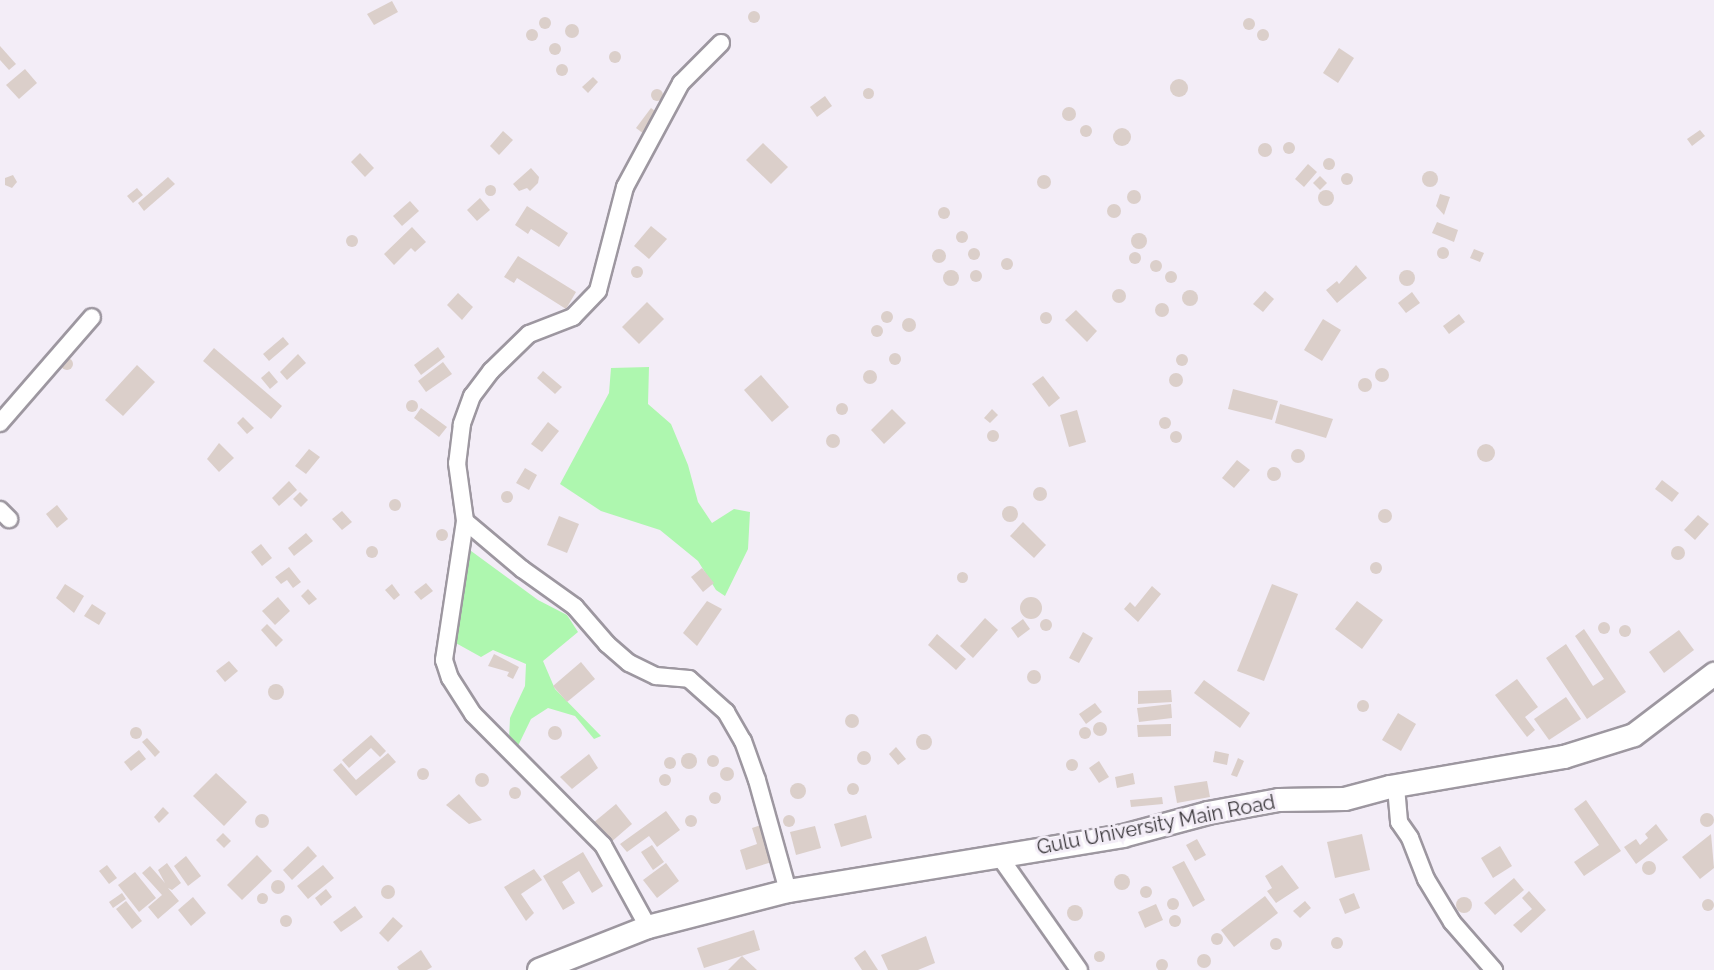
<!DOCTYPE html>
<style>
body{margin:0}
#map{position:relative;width:1714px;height:970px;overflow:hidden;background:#f3edf7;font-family:Raleway,sans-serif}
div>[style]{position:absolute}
.green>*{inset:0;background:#aef7af}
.building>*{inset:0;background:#dbcfca}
.round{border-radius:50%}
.roads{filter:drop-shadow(2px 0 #9d97a0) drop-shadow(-2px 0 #9d97a0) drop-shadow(0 2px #9d97a0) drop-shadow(0 -2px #9d97a0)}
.street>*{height:16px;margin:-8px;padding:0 8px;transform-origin:8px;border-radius:8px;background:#fff}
.secondary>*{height:22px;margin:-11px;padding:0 11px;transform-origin:11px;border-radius:11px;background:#fff}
span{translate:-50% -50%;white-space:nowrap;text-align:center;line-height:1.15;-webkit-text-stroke:6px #f3edf7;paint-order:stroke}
.street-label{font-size:20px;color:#39363a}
</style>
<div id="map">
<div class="green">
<i style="clip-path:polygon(649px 367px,648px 404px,671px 424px,688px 465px,698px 502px,712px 523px,734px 509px,750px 512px,748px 549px,725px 596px,716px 590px,698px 561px,660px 530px,601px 511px,560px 484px,609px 393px,611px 368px)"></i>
<i style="clip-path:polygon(467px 548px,538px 600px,567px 615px,578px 632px,543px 661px,555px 689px,601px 736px,594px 739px,575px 716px,548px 708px,531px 719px,516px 750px,509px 740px,510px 718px,525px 686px,526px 664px,493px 650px,481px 657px,454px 642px)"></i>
</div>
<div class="building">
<i style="clip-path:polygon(392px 1px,398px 12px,374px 25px,367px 14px)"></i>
<i class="round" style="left:748px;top:11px;width:12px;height:12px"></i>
<i class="round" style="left:539px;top:17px;width:12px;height:12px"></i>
<i class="round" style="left:1243px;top:18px;width:12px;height:12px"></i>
<i class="round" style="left:565px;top:24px;width:14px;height:14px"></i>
<i class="round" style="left:1257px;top:29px;width:12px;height:12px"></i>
<i class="round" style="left:526px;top:29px;width:12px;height:12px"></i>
<i class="round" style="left:549px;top:43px;width:12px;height:12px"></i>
<i style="clip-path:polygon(0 46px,16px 64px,9px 70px,0 60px)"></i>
<i style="clip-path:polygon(1339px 48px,1354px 58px,1338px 83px,1323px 73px)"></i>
<i class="round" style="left:609px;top:51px;width:12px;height:12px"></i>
<i class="round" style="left:556px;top:64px;width:12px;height:12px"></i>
<i style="clip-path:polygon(25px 69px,37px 83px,19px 99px,6px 85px)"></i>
<i style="clip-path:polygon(593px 77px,598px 82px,588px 93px,582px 87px)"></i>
<i class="round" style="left:1170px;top:79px;width:18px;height:18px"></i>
<i class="round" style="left:862.5px;top:87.5px;width:11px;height:11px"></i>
<i class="round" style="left:651px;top:89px;width:12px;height:12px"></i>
<i style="clip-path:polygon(825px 96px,832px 106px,817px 117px,810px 107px)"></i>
<i class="round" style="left:1062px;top:107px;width:14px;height:14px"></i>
<i style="clip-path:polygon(651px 108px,659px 114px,644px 134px,636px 128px)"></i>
<i class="round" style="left:1080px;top:125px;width:12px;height:12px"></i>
<i class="round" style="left:1113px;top:128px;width:18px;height:18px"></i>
<i style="clip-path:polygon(1700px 130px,1705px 136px,1692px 146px,1687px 139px)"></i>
<i style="clip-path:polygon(503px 131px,513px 140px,499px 155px,490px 146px)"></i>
<i class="round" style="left:1283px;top:142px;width:12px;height:12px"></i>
<i class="round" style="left:1258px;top:143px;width:14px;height:14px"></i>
<i style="clip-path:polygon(763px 143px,788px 167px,771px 184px,746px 160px)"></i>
<i style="clip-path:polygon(360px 153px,374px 168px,365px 177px,351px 162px)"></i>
<i class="round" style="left:1323px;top:158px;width:12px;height:12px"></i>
<i style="clip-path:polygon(1308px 164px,1317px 172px,1304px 187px,1295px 179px)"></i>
<i style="clip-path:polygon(531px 168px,539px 177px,538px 183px,530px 191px,527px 188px,519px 191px,513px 184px)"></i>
<i class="round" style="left:1422px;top:171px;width:16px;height:16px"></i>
<i class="round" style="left:1341px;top:173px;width:12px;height:12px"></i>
<i class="round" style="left:1037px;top:175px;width:14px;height:14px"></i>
<i style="clip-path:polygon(13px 175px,17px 182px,12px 188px,5px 185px,5px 178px)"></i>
<i style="clip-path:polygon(1320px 176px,1327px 183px,1320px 190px,1313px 183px)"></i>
<i style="clip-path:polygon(168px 177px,175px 184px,144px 211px,138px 203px)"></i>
<i class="round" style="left:484.5px;top:184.5px;width:11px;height:11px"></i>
<i style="clip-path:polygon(137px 188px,143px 195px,133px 203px,127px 196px)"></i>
<i class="round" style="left:1318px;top:190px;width:16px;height:16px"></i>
<i class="round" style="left:1127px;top:190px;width:14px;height:14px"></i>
<i style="clip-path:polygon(1440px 194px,1450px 197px,1444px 215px,1436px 206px)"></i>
<i style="clip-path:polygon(480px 198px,490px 210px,477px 221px,467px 210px)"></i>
<i style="clip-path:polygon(410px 201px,419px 211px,402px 226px,393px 216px)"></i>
<i class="round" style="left:1107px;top:204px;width:14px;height:14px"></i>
<i style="clip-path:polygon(527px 206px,568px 233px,559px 247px,531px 229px,528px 234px,515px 225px)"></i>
<i class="round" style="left:938px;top:207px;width:12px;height:12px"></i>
<i style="clip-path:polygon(1437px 222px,1458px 230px,1454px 242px,1432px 233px)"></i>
<i style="clip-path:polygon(651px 226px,667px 239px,649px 259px,634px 246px)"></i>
<i style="clip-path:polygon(412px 227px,426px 242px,415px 252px,411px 248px,394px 265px,384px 254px)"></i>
<i class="round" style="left:956px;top:231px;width:12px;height:12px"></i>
<i class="round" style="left:1131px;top:233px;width:16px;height:16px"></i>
<i class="round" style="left:346px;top:235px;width:12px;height:12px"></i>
<i class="round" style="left:1437px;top:247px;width:12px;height:12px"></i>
<i class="round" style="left:968px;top:248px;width:12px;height:12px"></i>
<i class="round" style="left:932px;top:249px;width:14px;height:14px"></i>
<i style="clip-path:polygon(1474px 249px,1484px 253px,1480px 262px,1470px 258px)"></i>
<i class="round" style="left:1129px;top:252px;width:12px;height:12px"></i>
<i style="clip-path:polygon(518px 256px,576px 292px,566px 309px,517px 278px,514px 283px,504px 277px)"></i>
<i class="round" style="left:1001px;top:258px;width:12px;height:12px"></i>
<i class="round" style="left:1150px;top:260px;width:12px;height:12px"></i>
<i style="clip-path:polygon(1356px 265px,1367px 278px,1337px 303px,1326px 290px,1337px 281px,1339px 284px)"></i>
<i class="round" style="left:631px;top:266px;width:12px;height:12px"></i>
<i class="round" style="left:970px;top:270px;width:12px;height:12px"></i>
<i class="round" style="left:943px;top:270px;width:16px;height:16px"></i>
<i class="round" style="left:1399px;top:270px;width:16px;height:16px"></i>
<i class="round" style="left:1165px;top:271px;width:12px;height:12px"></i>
<i class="round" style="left:1112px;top:289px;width:14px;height:14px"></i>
<i class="round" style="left:1182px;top:290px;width:16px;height:16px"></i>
<i style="clip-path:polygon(1265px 291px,1274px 299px,1263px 312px,1253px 304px)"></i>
<i style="clip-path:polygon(1412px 292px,1420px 303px,1406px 313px,1398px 303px)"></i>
<i style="clip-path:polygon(458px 293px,473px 307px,462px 320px,447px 305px)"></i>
<i style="clip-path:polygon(647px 302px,664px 319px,639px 344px,622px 327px)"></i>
<i class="round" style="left:1155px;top:303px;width:14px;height:14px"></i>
<i style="clip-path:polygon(1076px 310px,1097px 331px,1087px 342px,1065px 320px)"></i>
<i class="round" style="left:881px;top:311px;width:12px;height:12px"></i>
<i class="round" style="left:1040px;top:312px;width:12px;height:12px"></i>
<i style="clip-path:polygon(1459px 314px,1465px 322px,1449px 334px,1443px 326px)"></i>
<i class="round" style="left:902px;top:318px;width:14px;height:14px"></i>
<i style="clip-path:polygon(1323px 319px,1341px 330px,1322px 361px,1304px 350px)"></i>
<i class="round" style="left:871px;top:325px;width:12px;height:12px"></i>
<i style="clip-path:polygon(283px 337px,289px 344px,269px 361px,263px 354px)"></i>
<i style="clip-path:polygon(438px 347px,445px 357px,421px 375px,414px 365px)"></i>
<i style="clip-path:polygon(214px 348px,282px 406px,271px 419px,203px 361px)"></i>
<i class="round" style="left:889px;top:353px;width:12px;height:12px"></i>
<i class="round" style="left:1176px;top:354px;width:12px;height:12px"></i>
<i style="clip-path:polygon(298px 354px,306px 363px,287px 380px,280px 372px)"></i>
<i class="round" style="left:61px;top:358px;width:12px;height:12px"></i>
<i style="clip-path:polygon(443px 362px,452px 374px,426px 392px,418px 381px)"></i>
<i style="clip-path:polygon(137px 365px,155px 382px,123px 416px,105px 400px)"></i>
<i class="round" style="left:1375px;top:368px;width:14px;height:14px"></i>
<i class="round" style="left:863px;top:370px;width:14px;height:14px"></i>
<i style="clip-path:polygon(269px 371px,278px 382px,270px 389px,261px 378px)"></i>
<i style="clip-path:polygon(543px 371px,562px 387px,555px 394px,537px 378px)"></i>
<i class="round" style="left:1169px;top:373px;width:14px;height:14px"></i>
<i style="clip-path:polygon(761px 375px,789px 407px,772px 422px,744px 390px)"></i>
<i style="clip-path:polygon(1043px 376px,1060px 398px,1049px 407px,1032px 384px)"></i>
<i class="round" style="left:1358px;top:378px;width:14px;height:14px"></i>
<i style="clip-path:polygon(1233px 389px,1278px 401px,1272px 420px,1228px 409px)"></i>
<i class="round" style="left:406px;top:400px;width:12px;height:12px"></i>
<i class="round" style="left:836px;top:403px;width:12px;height:12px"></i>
<i style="clip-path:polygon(1280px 404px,1333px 419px,1326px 438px,1275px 423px)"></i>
<i style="clip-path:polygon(421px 408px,447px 427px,439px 437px,414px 418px)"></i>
<i style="clip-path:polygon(892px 409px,906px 423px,884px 444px,871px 430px)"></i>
<i style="clip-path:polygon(992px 409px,998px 415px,990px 423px,984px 418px)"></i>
<i style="clip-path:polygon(1077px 410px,1086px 442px,1069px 447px,1060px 415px)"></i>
<i style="clip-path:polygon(243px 417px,254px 428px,247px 434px,237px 423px)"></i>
<i class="round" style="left:1159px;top:417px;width:12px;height:12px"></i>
<i style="clip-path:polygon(548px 422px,559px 431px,542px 452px,531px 444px)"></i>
<i class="round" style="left:987px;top:430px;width:12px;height:12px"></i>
<i class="round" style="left:1170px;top:431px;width:12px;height:12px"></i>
<i class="round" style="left:826px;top:434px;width:14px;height:14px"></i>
<i style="clip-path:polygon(219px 443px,234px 458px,219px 472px,207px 459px)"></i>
<i class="round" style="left:1477px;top:444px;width:18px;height:18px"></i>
<i style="clip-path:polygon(309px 449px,320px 457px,306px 474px,295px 466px)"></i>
<i class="round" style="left:1291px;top:449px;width:14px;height:14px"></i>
<i style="clip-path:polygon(1237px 460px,1250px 470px,1234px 488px,1222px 478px)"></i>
<i class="round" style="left:1267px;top:467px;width:14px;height:14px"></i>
<i style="clip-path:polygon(525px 468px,537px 475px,529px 490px,516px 483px)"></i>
<i style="clip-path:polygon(1662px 480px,1679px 493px,1672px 502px,1655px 489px)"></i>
<i style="clip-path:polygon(289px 481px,297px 490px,279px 506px,272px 498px)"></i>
<i class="round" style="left:1033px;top:487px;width:14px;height:14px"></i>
<i class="round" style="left:501px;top:491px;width:12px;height:12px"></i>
<i style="clip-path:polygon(300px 492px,308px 500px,301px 507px,293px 499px)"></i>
<i class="round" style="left:389px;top:499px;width:12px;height:12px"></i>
<i style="clip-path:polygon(57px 505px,68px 519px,57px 528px,46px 514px)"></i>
<i class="round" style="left:1002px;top:506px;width:16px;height:16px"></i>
<i class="round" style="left:1378px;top:509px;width:14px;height:14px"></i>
<i style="clip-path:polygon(342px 511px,352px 522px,342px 530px,332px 519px)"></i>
<i style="clip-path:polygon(1698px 515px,1709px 524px,1695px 540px,1684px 530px)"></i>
<i style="clip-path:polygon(559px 516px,579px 524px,567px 553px,547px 545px)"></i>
<i style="clip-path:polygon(1023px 522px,1046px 545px,1034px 558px,1010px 536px)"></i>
<i class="round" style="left:436px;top:529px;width:12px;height:12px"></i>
<i style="clip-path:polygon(306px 533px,313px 541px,294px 556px,288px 548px)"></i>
<i style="clip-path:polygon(261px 544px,272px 558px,262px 566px,251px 552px)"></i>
<i class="round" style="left:1671px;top:546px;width:14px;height:14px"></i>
<i class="round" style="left:366px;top:546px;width:12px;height:12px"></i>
<i class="round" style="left:1370px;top:562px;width:12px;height:12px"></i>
<i style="clip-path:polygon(289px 567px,301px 582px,293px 588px,287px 580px,281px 584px,275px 577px)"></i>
<i style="clip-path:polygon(702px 568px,714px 583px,703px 592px,691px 577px)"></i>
<i class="round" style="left:956.5px;top:571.5px;width:11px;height:11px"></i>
<i style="clip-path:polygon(426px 583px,433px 591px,421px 600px,414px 592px)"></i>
<i style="clip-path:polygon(65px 584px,84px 596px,74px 613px,56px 598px)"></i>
<i style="clip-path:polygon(392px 584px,400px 595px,394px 600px,385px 590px)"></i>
<i style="clip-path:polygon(1272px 584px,1298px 594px,1264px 681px,1237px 671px)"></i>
<i style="clip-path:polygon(1152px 586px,1161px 594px,1138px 622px,1124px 609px,1130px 602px,1135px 607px)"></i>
<i style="clip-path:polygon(308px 589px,317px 599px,309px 605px,301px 596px)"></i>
<i style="clip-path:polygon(278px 597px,290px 611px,275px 625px,262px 611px)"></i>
<i class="round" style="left:1020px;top:597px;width:22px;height:22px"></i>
<i style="clip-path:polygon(707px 601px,722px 609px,697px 646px,683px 633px)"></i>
<i style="clip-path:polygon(1357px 601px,1383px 620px,1362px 649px,1335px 629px)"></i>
<i style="clip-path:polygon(92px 604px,106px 613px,99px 625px,84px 616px)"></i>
<i style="clip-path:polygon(985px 618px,998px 630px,973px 658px,960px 646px)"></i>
<i style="clip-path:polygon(1023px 619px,1030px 629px,1018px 638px,1011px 628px)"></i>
<i class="round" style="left:1040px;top:619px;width:12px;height:12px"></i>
<i class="round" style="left:1598px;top:622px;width:12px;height:12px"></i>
<i style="clip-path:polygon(267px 624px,283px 640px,276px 647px,261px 630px)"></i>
<i class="round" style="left:1619px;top:625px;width:12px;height:12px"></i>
<i style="clip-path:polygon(1584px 629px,1626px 692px,1587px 719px,1546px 658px,1566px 644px,1593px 686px,1604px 679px,1575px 636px)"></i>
<i style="clip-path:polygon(1679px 630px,1694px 650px,1664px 673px,1649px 652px)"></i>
<i style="clip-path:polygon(1083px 632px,1093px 638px,1079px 663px,1069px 658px)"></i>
<i style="clip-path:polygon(937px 634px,966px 659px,956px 670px,928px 645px)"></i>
<i style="clip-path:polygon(494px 654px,519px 667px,513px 679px,507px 676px,509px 672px,488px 666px)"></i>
<i style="clip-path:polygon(229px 661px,238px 671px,225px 682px,216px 671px)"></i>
<i style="clip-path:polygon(581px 662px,595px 679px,567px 702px,553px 686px)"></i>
<i class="round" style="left:1027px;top:670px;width:14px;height:14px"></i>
<i style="clip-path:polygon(1517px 679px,1538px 707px,1525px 717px,1535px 730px,1527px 737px,1495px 695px)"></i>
<i style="clip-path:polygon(1204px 680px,1250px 713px,1240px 728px,1194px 693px)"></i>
<i class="round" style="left:268px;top:684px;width:16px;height:16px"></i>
<i style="clip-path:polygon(1171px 690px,1172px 702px,1138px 704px,1138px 691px)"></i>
<i style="clip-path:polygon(1566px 697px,1581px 719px,1549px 740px,1534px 719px)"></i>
<i class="round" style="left:1357px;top:700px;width:12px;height:12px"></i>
<i style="clip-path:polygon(1095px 703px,1102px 712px,1086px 724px,1079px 714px)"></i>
<i style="clip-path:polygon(1171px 704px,1172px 718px,1139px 722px,1137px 708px)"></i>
<i style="clip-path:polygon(1398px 713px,1416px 724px,1401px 751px,1382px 740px)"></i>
<i class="round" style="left:845px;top:714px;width:14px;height:14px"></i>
<i class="round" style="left:1093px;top:722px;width:14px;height:14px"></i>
<i style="clip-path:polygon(1171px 724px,1171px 736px,1138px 737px,1137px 725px)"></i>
<i class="round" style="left:548px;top:726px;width:14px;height:14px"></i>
<i class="round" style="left:130px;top:727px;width:12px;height:12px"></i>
<i class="round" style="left:1079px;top:727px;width:12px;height:12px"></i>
<i class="round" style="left:916px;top:734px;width:16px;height:16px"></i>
<i style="clip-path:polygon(371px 735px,386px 751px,380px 757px,371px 748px,349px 768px,342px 760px)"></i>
<i style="clip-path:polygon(147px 738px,160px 752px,155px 757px,142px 742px)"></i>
<i style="clip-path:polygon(896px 747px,906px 759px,898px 765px,889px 754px)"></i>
<i style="clip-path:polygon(139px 750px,146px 759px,131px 771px,124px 762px)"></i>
<i style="clip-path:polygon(1215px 751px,1229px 754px,1227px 765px,1213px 762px)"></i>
<i class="round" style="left:857px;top:751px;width:14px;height:14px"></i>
<i style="clip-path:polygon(388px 753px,396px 762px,356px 796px,333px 770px,341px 763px,356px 780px)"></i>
<i class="round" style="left:681px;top:753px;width:16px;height:16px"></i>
<i style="clip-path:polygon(589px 754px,598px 768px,572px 789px,560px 777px)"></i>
<i class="round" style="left:707px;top:755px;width:12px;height:12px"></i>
<i class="round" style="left:664px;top:757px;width:12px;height:12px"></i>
<i style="clip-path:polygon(1238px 758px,1244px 761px,1237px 777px,1231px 775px)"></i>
<i class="round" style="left:1066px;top:759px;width:12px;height:12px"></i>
<i style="clip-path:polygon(1099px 761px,1109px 777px,1099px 783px,1089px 768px)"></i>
<i class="round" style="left:720px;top:767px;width:14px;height:14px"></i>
<i class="round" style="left:417px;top:768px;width:12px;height:12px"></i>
<i class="round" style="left:475px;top:773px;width:14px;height:14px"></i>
<i style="clip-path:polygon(216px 773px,247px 802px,224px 826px,193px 796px)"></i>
<i style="clip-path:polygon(1133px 773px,1135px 784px,1117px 788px,1115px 777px)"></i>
<i class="round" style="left:659px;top:774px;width:12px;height:12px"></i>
<i style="clip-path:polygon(1207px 781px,1210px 797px,1177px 803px,1174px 786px)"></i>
<i class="round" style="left:790px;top:783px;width:16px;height:16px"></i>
<i class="round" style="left:847px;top:783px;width:12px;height:12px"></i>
<i class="round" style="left:509px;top:787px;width:12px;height:12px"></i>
<i class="round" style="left:709px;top:792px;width:12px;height:12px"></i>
<i style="clip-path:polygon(459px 794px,482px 820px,469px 824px,446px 805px)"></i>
<i style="clip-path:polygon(1162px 797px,1163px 804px,1131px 807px,1130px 800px)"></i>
<i style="clip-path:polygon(1586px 800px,1621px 851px,1584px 876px,1574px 862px,1599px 845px,1574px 809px)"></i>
<i style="clip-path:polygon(616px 804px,632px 824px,610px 843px,593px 823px)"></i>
<i style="clip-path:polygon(163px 807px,169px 813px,159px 823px,154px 817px)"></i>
<i style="clip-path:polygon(666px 811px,680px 830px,657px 847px,649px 836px,627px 852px,620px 844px)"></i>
<i class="round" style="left:1700px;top:813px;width:14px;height:14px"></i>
<i class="round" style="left:255px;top:814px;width:14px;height:14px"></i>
<i class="round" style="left:685px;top:815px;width:12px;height:12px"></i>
<i style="clip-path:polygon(866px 815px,872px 838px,841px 847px,834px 824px)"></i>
<i class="round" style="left:783px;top:815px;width:12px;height:12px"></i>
<i style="clip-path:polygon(1656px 824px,1668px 840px,1636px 864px,1624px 847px,1636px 839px,1640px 845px,1648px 838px,1645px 834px)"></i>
<i style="clip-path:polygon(761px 825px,772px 862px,746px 870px,740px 850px,757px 844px,752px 828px)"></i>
<i style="clip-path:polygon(815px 826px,821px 848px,796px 855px,790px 832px)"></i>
<i style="clip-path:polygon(223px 833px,231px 841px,224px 848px,216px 840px)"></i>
<i style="clip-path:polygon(1362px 834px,1370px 870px,1335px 878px,1327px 842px)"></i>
<i style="clip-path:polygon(1711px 834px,1714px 868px,1700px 879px,1682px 857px)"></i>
<i style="clip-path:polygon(1197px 839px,1206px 855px,1195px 861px,1186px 845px)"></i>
<i style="clip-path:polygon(652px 845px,664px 862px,653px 870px,641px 852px)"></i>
<i style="clip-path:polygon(308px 846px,317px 856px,292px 880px,283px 870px)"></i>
<i style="clip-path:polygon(1500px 846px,1512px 866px,1493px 878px,1481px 858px)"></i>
<i style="clip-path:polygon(583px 852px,603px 886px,592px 893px,579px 871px,562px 882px,575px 903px,563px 910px,543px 876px)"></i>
<i style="clip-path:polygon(257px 855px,272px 871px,242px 900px,227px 885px)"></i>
<i style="clip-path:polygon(186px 856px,201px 876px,188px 886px,174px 866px)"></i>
<i class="round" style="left:1642px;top:861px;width:14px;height:14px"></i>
<i style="clip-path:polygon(1184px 861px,1205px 900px,1193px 907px,1172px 867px)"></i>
<i style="clip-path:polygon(167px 863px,181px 883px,172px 890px,168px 888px,179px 901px,158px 919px,148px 907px,162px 895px,142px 873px,150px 866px,165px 883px,158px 870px)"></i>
<i style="clip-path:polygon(666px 863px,679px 881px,657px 898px,643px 880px)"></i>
<i style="clip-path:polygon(107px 865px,117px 878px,109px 884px,99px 871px)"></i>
<i style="clip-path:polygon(323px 865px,334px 878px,308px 899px,297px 886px)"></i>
<i style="clip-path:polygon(1282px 865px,1299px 888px,1276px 903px,1267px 891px,1272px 888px,1265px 876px)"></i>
<i style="clip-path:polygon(534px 869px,542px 880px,521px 894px,534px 913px,526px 921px,504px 887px)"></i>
<i style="clip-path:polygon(135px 872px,156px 898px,139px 912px,118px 885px)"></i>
<i class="round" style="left:1114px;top:874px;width:16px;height:16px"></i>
<i style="clip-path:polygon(1514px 878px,1524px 890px,1495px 915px,1484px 903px)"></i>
<i class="round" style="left:271px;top:880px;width:14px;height:14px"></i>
<i class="round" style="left:381px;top:885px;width:14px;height:14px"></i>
<i class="round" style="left:1140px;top:886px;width:12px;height:12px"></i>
<i style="clip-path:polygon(326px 889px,332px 897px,321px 906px,315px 898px)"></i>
<i style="clip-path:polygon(1529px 891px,1546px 910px,1521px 933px,1513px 925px,1532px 909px,1522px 898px)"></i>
<i class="round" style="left:256.5px;top:892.5px;width:11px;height:11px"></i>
<i style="clip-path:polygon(122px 893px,126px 899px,113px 908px,109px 902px)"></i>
<i style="clip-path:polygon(1354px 893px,1360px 908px,1345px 914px,1339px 899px)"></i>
<i style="clip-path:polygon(1265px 896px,1278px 913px,1234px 947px,1221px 930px)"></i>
<i style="clip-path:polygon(193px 897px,206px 913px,191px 926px,178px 910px)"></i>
<i class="round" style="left:1456px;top:897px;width:16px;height:16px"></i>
<i class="round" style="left:1167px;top:898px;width:12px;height:12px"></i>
<i class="round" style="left:1702px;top:899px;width:12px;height:12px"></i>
<i style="clip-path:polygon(126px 901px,142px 921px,132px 929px,116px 909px)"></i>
<i style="clip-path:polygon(1305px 901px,1311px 908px,1300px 918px,1293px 911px)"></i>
<i style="clip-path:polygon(1156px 904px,1163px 920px,1145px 928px,1138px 912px)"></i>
<i class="round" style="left:1067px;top:905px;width:16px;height:16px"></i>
<i style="clip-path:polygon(355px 906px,363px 917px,341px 932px,333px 922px)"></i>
<i class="round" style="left:280px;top:915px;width:12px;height:12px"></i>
<i class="round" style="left:1169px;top:915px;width:12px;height:12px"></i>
<i style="clip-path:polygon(393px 917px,403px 926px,388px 942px,379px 933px)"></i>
<i style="clip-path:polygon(754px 930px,760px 950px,704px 968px,697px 948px)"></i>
<i class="round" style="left:1211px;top:933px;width:12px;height:12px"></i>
<i style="clip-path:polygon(926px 936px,935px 963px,918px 970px,888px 970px,881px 955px)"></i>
<i class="round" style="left:1331px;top:937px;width:12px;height:12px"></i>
<i class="round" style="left:1270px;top:938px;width:12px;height:12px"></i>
<i style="clip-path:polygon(421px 950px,432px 967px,427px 970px,399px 970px,397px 967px)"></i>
<i style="clip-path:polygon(865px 950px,878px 970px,862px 970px,854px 958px)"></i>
<i class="round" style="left:1093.5px;top:950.5px;width:11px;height:11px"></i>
<i class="round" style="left:1197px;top:954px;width:14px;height:14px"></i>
<i style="clip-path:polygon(742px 956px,757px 970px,728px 970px)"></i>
<i class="round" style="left:1156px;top:959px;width:12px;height:12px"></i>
</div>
<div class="roads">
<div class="street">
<i style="left:721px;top:43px;width:57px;rotate:135deg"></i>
<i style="left:681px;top:83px;width:118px;rotate:118.3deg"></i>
<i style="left:625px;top:187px;width:107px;rotate:104.6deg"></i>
<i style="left:598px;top:291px;width:36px;rotate:134deg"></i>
<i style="left:573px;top:317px;width:47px;rotate:158.9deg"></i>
<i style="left:529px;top:334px;width:53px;rotate:135.8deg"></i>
<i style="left:491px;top:371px;width:31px;rotate:127deg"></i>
<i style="left:472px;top:396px;width:30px;rotate:110deg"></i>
<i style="left:462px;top:424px;width:39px;rotate:97deg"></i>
<i style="left:457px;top:463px;width:59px;rotate:82.1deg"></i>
<i style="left:465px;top:521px;width:75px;rotate:40.1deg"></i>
<i style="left:522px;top:569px;width:65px;rotate:35.6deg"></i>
<i style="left:575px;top:607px;width:49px;rotate:49.1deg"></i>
<i style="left:607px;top:644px;width:29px;rotate:41deg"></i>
<i style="left:629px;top:663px;width:30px;rotate:26deg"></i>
<i style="left:656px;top:676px;width:33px;rotate:5deg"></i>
<i style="left:689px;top:679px;width:50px;rotate:41.7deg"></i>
<i style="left:726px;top:712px;width:34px;rotate:60deg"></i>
<i style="left:743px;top:741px;width:41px;rotate:70.3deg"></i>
<i style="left:757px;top:780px;width:115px;rotate:74.4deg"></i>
<i style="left:0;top:423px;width:140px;rotate:-49deg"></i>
<i style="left:0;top:510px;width:13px;rotate:45deg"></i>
<i style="left:465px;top:521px;width:141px;rotate:98.6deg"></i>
<i style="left:444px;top:660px;width:19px;rotate:72deg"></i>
<i style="left:450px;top:678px;width:43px;rotate:57.4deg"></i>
<i style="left:473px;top:714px;width:185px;rotate:45.2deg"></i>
<i style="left:603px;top:845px;width:94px;rotate:61.2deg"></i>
<i style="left:1396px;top:787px;width:35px;rotate:85deg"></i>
<i style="left:1399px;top:822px;width:19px;rotate:55deg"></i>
<i style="left:1410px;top:838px;width:44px;rotate:68.7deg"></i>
<i style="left:1426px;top:879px;width:50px;rotate:58.8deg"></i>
<i style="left:1452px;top:922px;width:64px;rotate:48.8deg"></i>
<i style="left:999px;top:856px;width:139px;rotate:54.9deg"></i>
</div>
<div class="secondary">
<i style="left:539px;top:970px;width:117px;rotate:-21.5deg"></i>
<i style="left:648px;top:927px;width:145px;rotate:-14.4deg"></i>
<i style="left:788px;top:891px;width:339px;rotate:-9.3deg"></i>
<i style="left:1123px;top:836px;width:88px;rotate:-15.1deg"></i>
<i style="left:1208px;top:813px;width:72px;rotate:-10.4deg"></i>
<i style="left:1279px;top:800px;width:66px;rotate:-0.9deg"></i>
<i style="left:1345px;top:799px;width:47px;rotate:-14.9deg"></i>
<i style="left:1390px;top:787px;width:177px;rotate:-9.8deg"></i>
<i style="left:1564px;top:757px;width:73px;rotate:-17.4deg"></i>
<i style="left:1634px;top:735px;width:101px;rotate:-37.3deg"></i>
</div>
</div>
<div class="street-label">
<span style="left:1156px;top:825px;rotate:-11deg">Gulu University Main Road</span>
</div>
</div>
